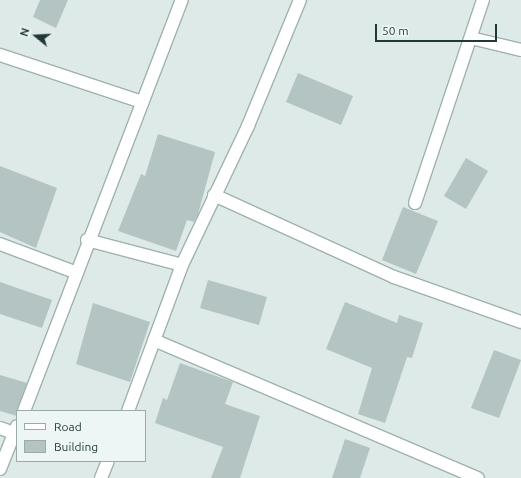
<!DOCTYPE html>
<style>
body{margin:0}
#map{position:relative;width:521px;height:478px;overflow:hidden;background:#ddeae8;font-family:Ubuntu,sans-serif}
div>[style]{position:absolute}
.building>*{inset:0;background:#b3c4c2}
.roads{filter:drop-shadow(1px 0 #a0b1b0) drop-shadow(-1px 0 #a0b1b0) drop-shadow(0 1px #a0b1b0) drop-shadow(0 -1px #a0b1b0)}
.minor>*{height:12px;margin:-6px;padding:0 6px;transform-origin:6px;border-radius:6px;background:#fff}
span{translate:-50% -50%;white-space:nowrap;text-align:center;line-height:1.15;-webkit-text-stroke:3px #edf6f5;paint-order:stroke}
.legend{position:absolute;left:16px;top:410px;width:130px;height:52px;box-sizing:border-box;background:#edf6f5;border:1px solid #9baaaa;margin:0;padding:5px 7px;list-style:none;font-size:12px;color:#1f3939}
.legend li{display:flex;align-items:center;gap:8px;height:20px}
.legend b{width:20px;border:1px solid #9baaaa}
.north{position:absolute;left:16px;top:16px;width:40px;height:40px;-webkit-text-stroke:3px #edf6f5;paint-order:stroke;rotate:288deg;font-size:11px;font-weight:700;line-height:16px;text-align:center;color:#1f3939}
.north::after{content:'';display:block;margin:auto;width:14px;height:18px;background:#1f3939;clip-path:polygon(50% 0,100% 100%,50% 72%,0 100%)}
.scale{position:absolute;left:375px;top:24px;width:122px;height:18px;box-sizing:border-box;border:2px solid #1f3939;border-top:0;padding-left:5px;font-size:12px;line-height:14px;white-space:nowrap;color:#1f3939;-webkit-text-stroke:3px #edf6f5;paint-order:stroke}
</style>
<div id="map">
<div class="building">
<i style="clip-path:polygon(40px 0,68px 0,56px 28px,33px 17px)"></i>
<i style="clip-path:polygon(298px 73px,353px 96px,341px 125px,286px 102px)"></i>
<i style="clip-path:polygon(158px 134px,215px 152px,198px 214px,194px 222px,187px 220px,176px 251px,118px 231px,141px 174px,145px 176px)"></i>
<i style="clip-path:polygon(466px 158px,488px 171px,466px 209px,444px 196px)"></i>
<i style="clip-path:polygon(0 166px,57px 188px,36px 248px,0 232px)"></i>
<i style="clip-path:polygon(403px 207px,438px 221px,416px 274px,382px 260px)"></i>
<i style="clip-path:polygon(208px 280px,267px 297px,259px 325px,200px 308px)"></i>
<i style="clip-path:polygon(0 282px,52px 300px,42px 328px,0 314px)"></i>
<i style="clip-path:polygon(345px 302px,397px 323px,399px 315px,423px 323px,412px 358px,407px 357px,385px 423px,358px 414px,372px 368px,326px 349px)"></i>
<i style="clip-path:polygon(93px 303px,150px 322px,130px 382px,76px 364px)"></i>
<i style="clip-path:polygon(494px 350px,521px 360px,499px 418px,471px 408px)"></i>
<i style="clip-path:polygon(180px 363px,233px 382px,225px 404px,260px 416px,240px 478px,211px 478px,223px 447px,155px 423px,163px 398px,167px 400px)"></i>
<i style="clip-path:polygon(0 375px,27px 383px,17px 416px,0 411px)"></i>
<i style="clip-path:polygon(345px 439px,370px 448px,360px 478px,332px 478px)"></i>
</div>
<div class="roads">
<div class="minor">
<i style="left:471px;top:38px;width:51px;rotate:13.5deg"></i>
<i style="left:0;top:55px;width:150px;rotate:18.3deg"></i>
<i style="left:214px;top:195px;width:198px;rotate:24.5deg"></i>
<i style="left:394px;top:277px;width:135px;rotate:19.5deg"></i>
<i style="left:415px;top:203px;width:214px;rotate:-71.5deg"></i>
<i style="left:87px;top:240px;width:98px;rotate:14.7deg"></i>
<i style="left:0;top:244px;width:80px;rotate:20.5deg"></i>
<i style="left:154px;top:340px;width:352px;rotate:23.1deg"></i>
<i style="left:24px;top:411px;width:440px;rotate:-69deg"></i>
<i style="left:128px;top:411px;width:156px;rotate:-69.7deg"></i>
<i style="left:182px;top:265px;width:154px;rotate:-64.6deg"></i>
<i style="left:248px;top:126px;width:136px;rotate:-67.6deg"></i>
<i style="left:0;top:428px;width:15px;rotate:20deg"></i>
<i style="left:0;top:469px;width:46px;rotate:-68.4deg"></i>
<i style="left:101px;top:478px;width:18px;rotate:-68deg"></i>
</div>
</div>
<ul class="legend">
<li><b style="height:5px;background:#fff"></b>Road</li>
<li><b style="height:11px;background:#b3c4c2"></b>Building</li>
</ul>
<div class="north">N</div>
<div class="scale">50 m</div>
</div>
